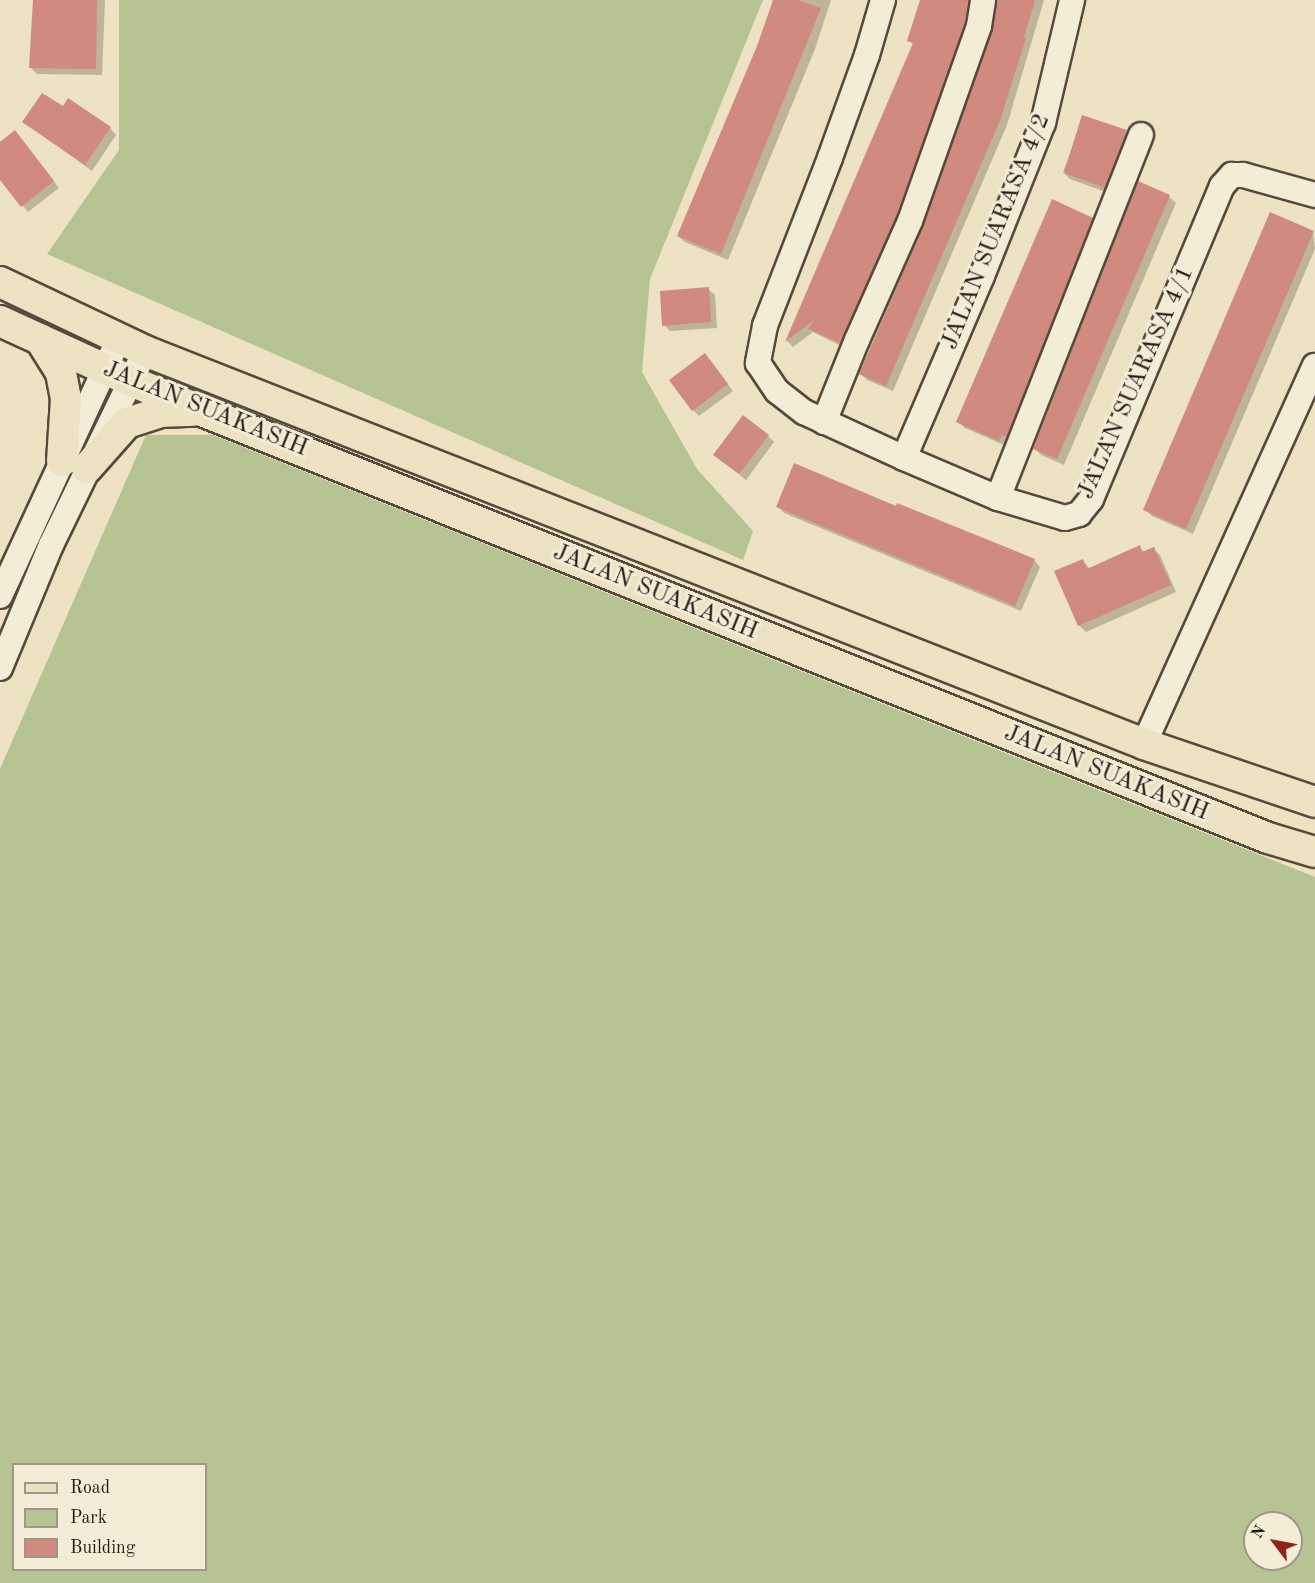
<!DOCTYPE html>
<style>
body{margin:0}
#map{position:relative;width:1315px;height:1583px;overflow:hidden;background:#ede2c1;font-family:"Old Standard TT",serif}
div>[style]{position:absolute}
.green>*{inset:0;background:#b6c494}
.shadow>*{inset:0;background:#0003}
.building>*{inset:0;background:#d08a7e}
.roads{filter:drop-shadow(2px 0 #564a3e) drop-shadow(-2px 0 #564a3e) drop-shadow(0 2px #564a3e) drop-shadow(0 -2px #564a3e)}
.minor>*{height:24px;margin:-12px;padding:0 12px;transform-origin:12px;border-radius:12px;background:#f3ecd7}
.major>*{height:30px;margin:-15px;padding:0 15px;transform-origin:15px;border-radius:15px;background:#ede2c1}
span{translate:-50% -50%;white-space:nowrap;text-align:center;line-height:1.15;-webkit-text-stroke:6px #f3ecd7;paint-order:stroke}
.street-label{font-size:24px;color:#241813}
.legend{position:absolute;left:12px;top:1463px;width:195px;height:108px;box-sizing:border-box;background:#f3ecd7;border:2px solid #a09789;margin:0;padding:8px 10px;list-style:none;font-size:18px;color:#241813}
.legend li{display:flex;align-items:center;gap:12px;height:30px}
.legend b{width:30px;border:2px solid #a09789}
.north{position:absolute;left:1243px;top:1511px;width:60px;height:60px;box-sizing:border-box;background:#f3ecd7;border:2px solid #a09789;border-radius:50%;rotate:302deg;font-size:16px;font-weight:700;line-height:24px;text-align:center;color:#241813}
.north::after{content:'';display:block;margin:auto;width:21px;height:27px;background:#8f2418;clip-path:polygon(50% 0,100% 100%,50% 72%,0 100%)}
</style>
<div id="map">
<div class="green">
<i style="clip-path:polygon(119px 0,763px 0,650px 279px,642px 372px,697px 469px,753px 531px,743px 560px,47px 254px,119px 150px)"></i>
<i style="clip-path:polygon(evenodd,146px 435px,213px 435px,1315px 877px,1315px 1583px,0 1583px,0 769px,146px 435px,14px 1464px,206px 1464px,206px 1570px,14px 1570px,14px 1464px,146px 435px,1255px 1523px,1291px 1523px,1291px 1559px,1255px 1559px,1255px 1523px)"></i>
</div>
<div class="shadow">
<i style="clip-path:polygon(34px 0,105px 0,102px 75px,37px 74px,31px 68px)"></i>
<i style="clip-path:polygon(775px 0,831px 0,815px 49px,728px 260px,685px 242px,678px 236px,759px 47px)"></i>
<i style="clip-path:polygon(922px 0,978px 0,903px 223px,847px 349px,813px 332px,793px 347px,787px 341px,914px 45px,909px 40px)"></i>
<i style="clip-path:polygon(997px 0,1044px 0,1007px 125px,893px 391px,867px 380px,861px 374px,925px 226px,994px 31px)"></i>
<i style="clip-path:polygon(1083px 117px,1126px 132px,1132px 138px,1111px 194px,1070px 179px,1063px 172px)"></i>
<i style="clip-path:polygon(24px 122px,110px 128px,116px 135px,92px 171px)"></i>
<i style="clip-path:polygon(21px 139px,59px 188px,28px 212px,0 177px,0 143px)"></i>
<i style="clip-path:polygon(1139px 183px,1169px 197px,1176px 203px,1064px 465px,1041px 455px,1034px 448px)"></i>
<i style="clip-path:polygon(1092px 219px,1099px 226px,1006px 446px,965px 428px,958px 422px)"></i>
<i style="clip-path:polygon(1313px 232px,1315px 249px,1193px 534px,1152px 516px,1145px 509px)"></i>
<i style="clip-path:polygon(708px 289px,715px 295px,717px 328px,670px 331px,664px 325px)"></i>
<i style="clip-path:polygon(711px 362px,733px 391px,699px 416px,693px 410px)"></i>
<i style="clip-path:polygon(768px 436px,774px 442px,746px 480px,715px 455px)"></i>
<i style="clip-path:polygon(778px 506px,897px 508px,1034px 560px,1040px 567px,1021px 611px,784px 513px)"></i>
<i style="clip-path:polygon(1139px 547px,1145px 552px,1153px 548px,1160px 555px,1176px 592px,1086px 632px,1079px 625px,1083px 561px,1090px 569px)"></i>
</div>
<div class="building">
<i style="clip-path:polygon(33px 0,97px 0,96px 69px,29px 68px)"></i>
<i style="clip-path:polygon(773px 0,798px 0,821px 8px,721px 254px,677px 236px,757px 46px)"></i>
<i style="clip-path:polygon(920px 0,969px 0,965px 23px,897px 216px,840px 343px,808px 329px,814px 320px,785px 342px,913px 43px,907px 41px)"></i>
<i style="clip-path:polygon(997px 0,1035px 0,1024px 37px,1026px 38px,1001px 118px,886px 386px,859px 374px,923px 226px,992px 31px)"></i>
<i style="clip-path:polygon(42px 93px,63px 106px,68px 98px,111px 127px,85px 165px,22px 122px)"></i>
<i style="clip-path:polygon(1082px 115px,1127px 130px,1105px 188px,1064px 173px)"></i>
<i style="clip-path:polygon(15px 130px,54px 181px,21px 207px,0 180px,0 142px)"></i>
<i style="clip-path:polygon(1138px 181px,1170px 195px,1057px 459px,1033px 449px)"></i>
<i style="clip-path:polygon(1052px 199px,1093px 218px,1007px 437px,1002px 435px,999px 441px,956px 422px)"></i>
<i style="clip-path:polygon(1270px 212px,1314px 231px,1186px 529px,1143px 510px)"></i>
<i style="clip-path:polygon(709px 287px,711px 322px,662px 326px,660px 291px)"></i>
<i style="clip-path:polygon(705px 353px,728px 384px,692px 411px,669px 380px)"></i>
<i style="clip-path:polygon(743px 415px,769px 435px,739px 474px,713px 455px)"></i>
<i style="clip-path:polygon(794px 463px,896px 506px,897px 503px,1035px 559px,1015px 606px,776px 507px)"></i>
<i style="clip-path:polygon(1140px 545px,1142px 552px,1154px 547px,1171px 585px,1078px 626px,1054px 571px,1083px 559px,1087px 569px)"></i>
</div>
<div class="roads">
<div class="minor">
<i style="left:883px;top:0;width:57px;rotate:106.2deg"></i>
<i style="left:867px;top:55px;width:109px;rotate:109.8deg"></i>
<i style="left:830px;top:158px;width:180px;rotate:111.2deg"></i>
<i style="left:765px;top:326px;width:38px;rotate:101deg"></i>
<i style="left:758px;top:363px;width:34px;rotate:56deg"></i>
<i style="left:777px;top:391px;width:34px;rotate:38deg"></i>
<i style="left:804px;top:412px;width:110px;rotate:24.7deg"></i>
<i style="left:904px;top:458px;width:102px;rotate:23.1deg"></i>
<i style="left:998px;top:498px;width:70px;rotate:16.6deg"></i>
<i style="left:1065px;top:518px;width:15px;rotate:-16deg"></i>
<i style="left:1079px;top:514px;width:19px;rotate:-51deg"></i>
<i style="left:1091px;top:499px;width:339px;rotate:-67.3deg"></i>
<i style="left:1222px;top:186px;width:15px;rotate:-48deg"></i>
<i style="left:1232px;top:175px;width:11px"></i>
<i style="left:1243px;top:175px;width:75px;rotate:15.5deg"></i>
<i style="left:824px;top:422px;width:88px;rotate:-68.1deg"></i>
<i style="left:857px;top:340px;width:130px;rotate:-66deg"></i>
<i style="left:910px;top:221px;width:207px;rotate:-70.5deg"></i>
<i style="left:979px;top:26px;width:26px;rotate:-81deg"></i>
<i style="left:904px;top:458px;width:198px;rotate:-66.8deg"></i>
<i style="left:982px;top:276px;width:165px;rotate:-68.3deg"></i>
<i style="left:1043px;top:123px;width:126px;rotate:-76.7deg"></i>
<i style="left:998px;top:498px;width:390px;rotate:-68.5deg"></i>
<i style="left:0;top:596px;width:283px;rotate:-65.2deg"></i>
<i style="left:0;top:668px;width:133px;rotate:-67.5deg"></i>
<i style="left:51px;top:545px;width:216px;rotate:-64.1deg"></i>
<i style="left:1144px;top:744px;width:415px;rotate:-65.7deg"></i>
</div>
<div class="major">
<i style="left:0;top:282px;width:161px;rotate:25.4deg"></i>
<i style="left:145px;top:351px;width:1074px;rotate:21.47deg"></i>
<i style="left:1144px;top:744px;width:181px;rotate:18.7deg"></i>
<i style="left:0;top:321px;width:144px;rotate:24.6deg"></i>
<i style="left:131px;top:381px;width:77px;rotate:22.9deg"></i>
<i style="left:202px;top:411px;width:1148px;rotate:21.83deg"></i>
<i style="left:1268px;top:838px;width:49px;rotate:16.6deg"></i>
<i style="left:40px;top:339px;width:40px;rotate:58deg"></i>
<i style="left:61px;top:373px;width:25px;rotate:79deg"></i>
<i style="left:66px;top:398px;width:63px;rotate:93.6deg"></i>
<i style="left:87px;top:468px;width:60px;rotate:-48.4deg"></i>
<i style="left:127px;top:423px;width:35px;rotate:-18deg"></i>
<i style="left:160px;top:412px;width:33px;rotate:-2deg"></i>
</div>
</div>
<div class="street-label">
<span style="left:997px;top:232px;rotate:-68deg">JALAN SUARASA 4/2</span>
<span style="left:1137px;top:383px;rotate:-66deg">JALAN SUARASA 4/1</span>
<span style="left:205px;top:410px;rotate:22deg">JALAN SUAKASIH</span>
<span style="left:655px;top:593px;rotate:22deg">JALAN SUAKASIH</span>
<span style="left:1106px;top:774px;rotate:22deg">JALAN SUAKASIH</span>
</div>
<ul class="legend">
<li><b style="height:8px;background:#ede2c1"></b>Road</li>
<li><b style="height:16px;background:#b6c494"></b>Park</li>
<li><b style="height:16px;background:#d08a7e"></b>Building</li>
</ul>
<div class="north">N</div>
</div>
